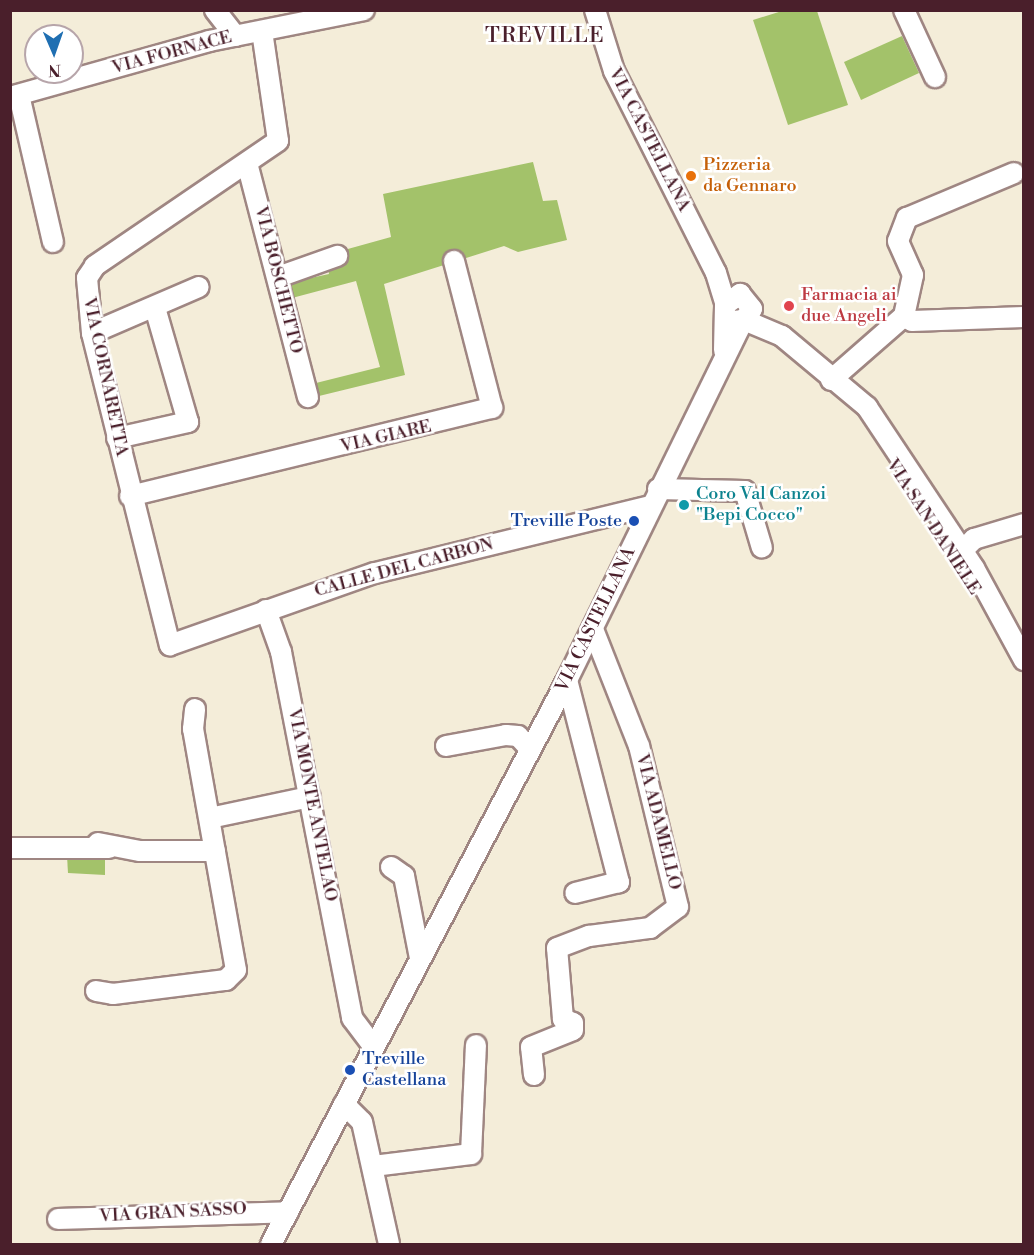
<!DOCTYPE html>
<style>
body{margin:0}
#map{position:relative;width:1034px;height:1255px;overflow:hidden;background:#f4edd9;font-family:"Libre Bodoni",serif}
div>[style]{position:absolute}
.green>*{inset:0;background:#a3c26a}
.roads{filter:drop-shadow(2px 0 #9f8682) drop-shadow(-2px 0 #9f8682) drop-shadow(0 2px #9f8682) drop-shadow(0 -2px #9f8682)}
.minor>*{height:20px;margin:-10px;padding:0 10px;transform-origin:10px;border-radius:10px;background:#fff}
.dots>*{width:16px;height:16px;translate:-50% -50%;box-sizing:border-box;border:3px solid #fff;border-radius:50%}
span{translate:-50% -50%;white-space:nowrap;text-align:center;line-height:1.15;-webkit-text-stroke:5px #fff;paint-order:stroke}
.street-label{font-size:18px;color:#4a1f2b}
.food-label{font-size:18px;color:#c56008}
.left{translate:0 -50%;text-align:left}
.health-label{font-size:18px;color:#be3a42}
.culture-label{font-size:18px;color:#0d838f}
.transit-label{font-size:18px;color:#164399}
.right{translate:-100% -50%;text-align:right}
.quarter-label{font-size:21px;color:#4a1f2b;letter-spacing:1.5px}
.frame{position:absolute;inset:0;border:12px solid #4a1f2b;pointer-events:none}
.north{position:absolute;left:24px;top:24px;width:60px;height:60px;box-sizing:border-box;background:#fff;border:2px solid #b7a5aa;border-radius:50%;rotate:178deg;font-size:16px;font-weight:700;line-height:24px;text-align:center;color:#4a1f2b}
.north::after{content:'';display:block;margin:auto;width:21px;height:27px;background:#1f6fb2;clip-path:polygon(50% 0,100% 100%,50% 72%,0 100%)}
</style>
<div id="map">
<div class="green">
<i style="clip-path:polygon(782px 11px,817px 11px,848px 105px,788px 125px,753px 20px)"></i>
<i style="clip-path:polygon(902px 36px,919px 73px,861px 100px,844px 62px)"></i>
<i style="clip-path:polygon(533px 162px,543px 201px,557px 200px,567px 240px,518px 252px,504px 246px,384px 284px,405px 375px,319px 396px,316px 383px,380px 367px,356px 281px,292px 298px,288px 283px,329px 274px,327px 263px,337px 252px,391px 237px,383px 194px)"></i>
<i style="clip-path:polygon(67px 856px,105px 858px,105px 875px,68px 873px)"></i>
</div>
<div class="roads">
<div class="minor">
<i style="left:215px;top:10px;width:33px;rotate:52deg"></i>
<i style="left:595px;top:10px;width:64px;rotate:72.7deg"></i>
<i style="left:614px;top:71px;width:226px;rotate:63.2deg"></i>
<i style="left:716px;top:273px;width:31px;rotate:73deg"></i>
<i style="left:904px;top:10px;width:74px;rotate:65.2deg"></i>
<i style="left:262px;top:31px;width:111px;rotate:81.7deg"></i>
<i style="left:278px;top:141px;width:222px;rotate:145.7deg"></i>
<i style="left:95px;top:266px;width:14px;rotate:124deg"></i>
<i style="left:87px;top:278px;width:55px;rotate:84.8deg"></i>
<i style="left:92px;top:333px;width:322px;rotate:76deg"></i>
<i style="left:170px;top:645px;width:217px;rotate:-19.4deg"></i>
<i style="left:375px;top:573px;width:283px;rotate:-13.7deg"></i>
<i style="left:19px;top:95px;width:151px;rotate:77deg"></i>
<i style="left:10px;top:97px;width:207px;rotate:-15.7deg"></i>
<i style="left:209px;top:41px;width:158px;rotate:-11.3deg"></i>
<i style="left:247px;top:163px;width:242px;rotate:75.4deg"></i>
<i style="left:278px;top:277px;width:63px;rotate:-19.6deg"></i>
<i style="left:904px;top:316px;width:9px;rotate:32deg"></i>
<i style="left:912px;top:321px;width:112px;rotate:-2deg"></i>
<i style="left:744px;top:320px;width:41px;rotate:22.8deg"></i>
<i style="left:782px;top:336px;width:111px;rotate:39.9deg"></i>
<i style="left:867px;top:407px;width:193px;rotate:56.4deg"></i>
<i style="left:974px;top:568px;width:105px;rotate:61.5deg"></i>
<i style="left:92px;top:333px;width:116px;rotate:-23.3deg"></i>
<i style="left:724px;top:350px;width:45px;rotate:-88.7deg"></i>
<i style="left:725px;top:305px;width:19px;rotate:-36deg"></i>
<i style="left:740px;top:294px;width:19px;rotate:51deg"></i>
<i style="left:752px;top:309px;width:14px;rotate:126deg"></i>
<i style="left:744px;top:320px;width:10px;rotate:174deg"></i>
<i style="left:831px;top:380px;width:97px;rotate:-41.2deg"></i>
<i style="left:904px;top:316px;width:42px;rotate:-77.6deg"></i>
<i style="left:913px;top:275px;width:37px;rotate:-114deg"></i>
<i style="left:898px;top:241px;width:25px;rotate:-69deg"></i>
<i style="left:907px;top:218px;width:116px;rotate:-22.8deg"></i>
<i style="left:117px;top:438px;width:73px;rotate:-12.7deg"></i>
<i style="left:188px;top:422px;width:119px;rotate:-106.1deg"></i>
<i style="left:658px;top:489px;width:87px;rotate:1.3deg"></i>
<i style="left:745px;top:491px;width:59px;rotate:73.4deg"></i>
<i style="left:130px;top:496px;width:373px;rotate:-13.7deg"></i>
<i style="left:492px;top:408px;width:152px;rotate:-104.5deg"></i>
<i style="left:964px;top:562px;width:12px;rotate:-95deg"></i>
<i style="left:963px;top:550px;width:16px;rotate:-45deg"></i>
<i style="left:974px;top:539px;width:52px;rotate:-16.7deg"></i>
<i style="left:266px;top:610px;width:45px;rotate:70.3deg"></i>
<i style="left:281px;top:652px;width:373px;rotate:79deg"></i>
<i style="left:352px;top:1018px;width:36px;rotate:53deg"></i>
<i style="left:567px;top:680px;width:209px;rotate:75.6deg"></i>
<i style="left:619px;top:882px;width:45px;rotate:166deg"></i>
<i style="left:446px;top:746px;width:61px;rotate:-10.4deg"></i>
<i style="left:506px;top:735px;width:12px;rotate:5deg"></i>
<i style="left:518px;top:736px;width:18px;rotate:47deg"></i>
<i style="left:210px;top:818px;width:102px;rotate:-11.9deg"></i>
<i style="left:98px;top:843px;width:43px;rotate:10.8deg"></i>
<i style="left:140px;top:851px;width:75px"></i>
<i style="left:10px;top:848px;width:99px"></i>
<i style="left:391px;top:867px;width:16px;rotate:35deg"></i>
<i style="left:404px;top:876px;width:84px;rotate:79deg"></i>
<i style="left:96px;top:991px;width:17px;rotate:10deg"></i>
<i style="left:113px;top:994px;width:114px;rotate:-7.1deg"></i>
<i style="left:226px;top:980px;width:14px;rotate:-45deg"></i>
<i style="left:236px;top:970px;width:245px;rotate:-100.1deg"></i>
<i style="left:193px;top:729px;width:20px;rotate:-84deg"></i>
<i style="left:534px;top:1075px;width:28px;rotate:-96deg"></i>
<i style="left:531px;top:1047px;width:45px;rotate:-22deg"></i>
<i style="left:573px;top:1030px;width:7px;rotate:-90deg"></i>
<i style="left:573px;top:1023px;width:11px;rotate:-158deg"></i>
<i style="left:563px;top:1019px;width:71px;rotate:-94.8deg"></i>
<i style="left:557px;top:948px;width:34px;rotate:-21deg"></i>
<i style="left:589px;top:936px;width:62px;rotate:-7.5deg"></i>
<i style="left:650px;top:928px;width:35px;rotate:-37deg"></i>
<i style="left:678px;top:907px;width:166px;rotate:-103.6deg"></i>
<i style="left:639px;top:746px;width:126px;rotate:-111.5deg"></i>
<i style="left:344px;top:1104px;width:25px;rotate:45deg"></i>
<i style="left:362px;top:1122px;width:125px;rotate:77.5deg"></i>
<i style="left:373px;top:1166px;width:99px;rotate:-7deg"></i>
<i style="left:471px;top:1154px;width:109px;rotate:-87.4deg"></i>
<i style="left:58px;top:1219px;width:230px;rotate:-1.7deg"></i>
<i style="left:271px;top:1244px;width:637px;rotate:-62.31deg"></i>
<i style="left:567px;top:680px;width:400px;rotate:-63.9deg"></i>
</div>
</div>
<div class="dots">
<i style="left:691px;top:176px;background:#e8710a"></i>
<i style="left:789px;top:306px;background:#e0444e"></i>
<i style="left:684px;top:505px;background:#0f9aa8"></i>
<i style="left:634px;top:521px;background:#1a4fb4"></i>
<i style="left:350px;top:1070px;background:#1a4fb4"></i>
</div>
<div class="street-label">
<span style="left:172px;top:53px;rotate:-15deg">VIA FORNACE</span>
<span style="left:649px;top:140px;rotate:63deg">VIA CASTELLANA</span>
<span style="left:278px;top:280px;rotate:76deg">VIA BOSCHETTO</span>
<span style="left:105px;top:377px;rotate:78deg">VIA CORNARETTA</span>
<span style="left:386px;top:437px;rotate:-13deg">VIA GIARE</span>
<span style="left:933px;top:527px;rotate:57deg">VIA SAN DANIELE</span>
<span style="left:404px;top:568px;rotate:-15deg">CALLE DEL CARBON</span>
<span style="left:596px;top:620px;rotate:-64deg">VIA CASTELLANA</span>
<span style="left:312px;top:805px;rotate:79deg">VIA MONTE ANTELAO</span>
<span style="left:658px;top:822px;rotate:76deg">VIA ADAMELLO</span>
<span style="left:173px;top:1213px;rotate:-3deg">VIA GRAN SASSO</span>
</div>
<div class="food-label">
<span class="left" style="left:703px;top:176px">Pizzeria<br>da Gennaro</span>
</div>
<div class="health-label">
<span class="left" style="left:801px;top:306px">Farmacia ai<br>due Angeli</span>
</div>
<div class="culture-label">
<span class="left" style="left:696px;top:505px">Coro Val Canzoi<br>"Bepi Cocco"</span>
</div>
<div class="transit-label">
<span class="right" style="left:622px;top:521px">Treville Poste</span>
<span class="left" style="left:362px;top:1070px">Treville<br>Castellana</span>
</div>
<div class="quarter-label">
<span style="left:545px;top:36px">TREVILLE</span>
</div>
<div class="frame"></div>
<div class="north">N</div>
</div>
